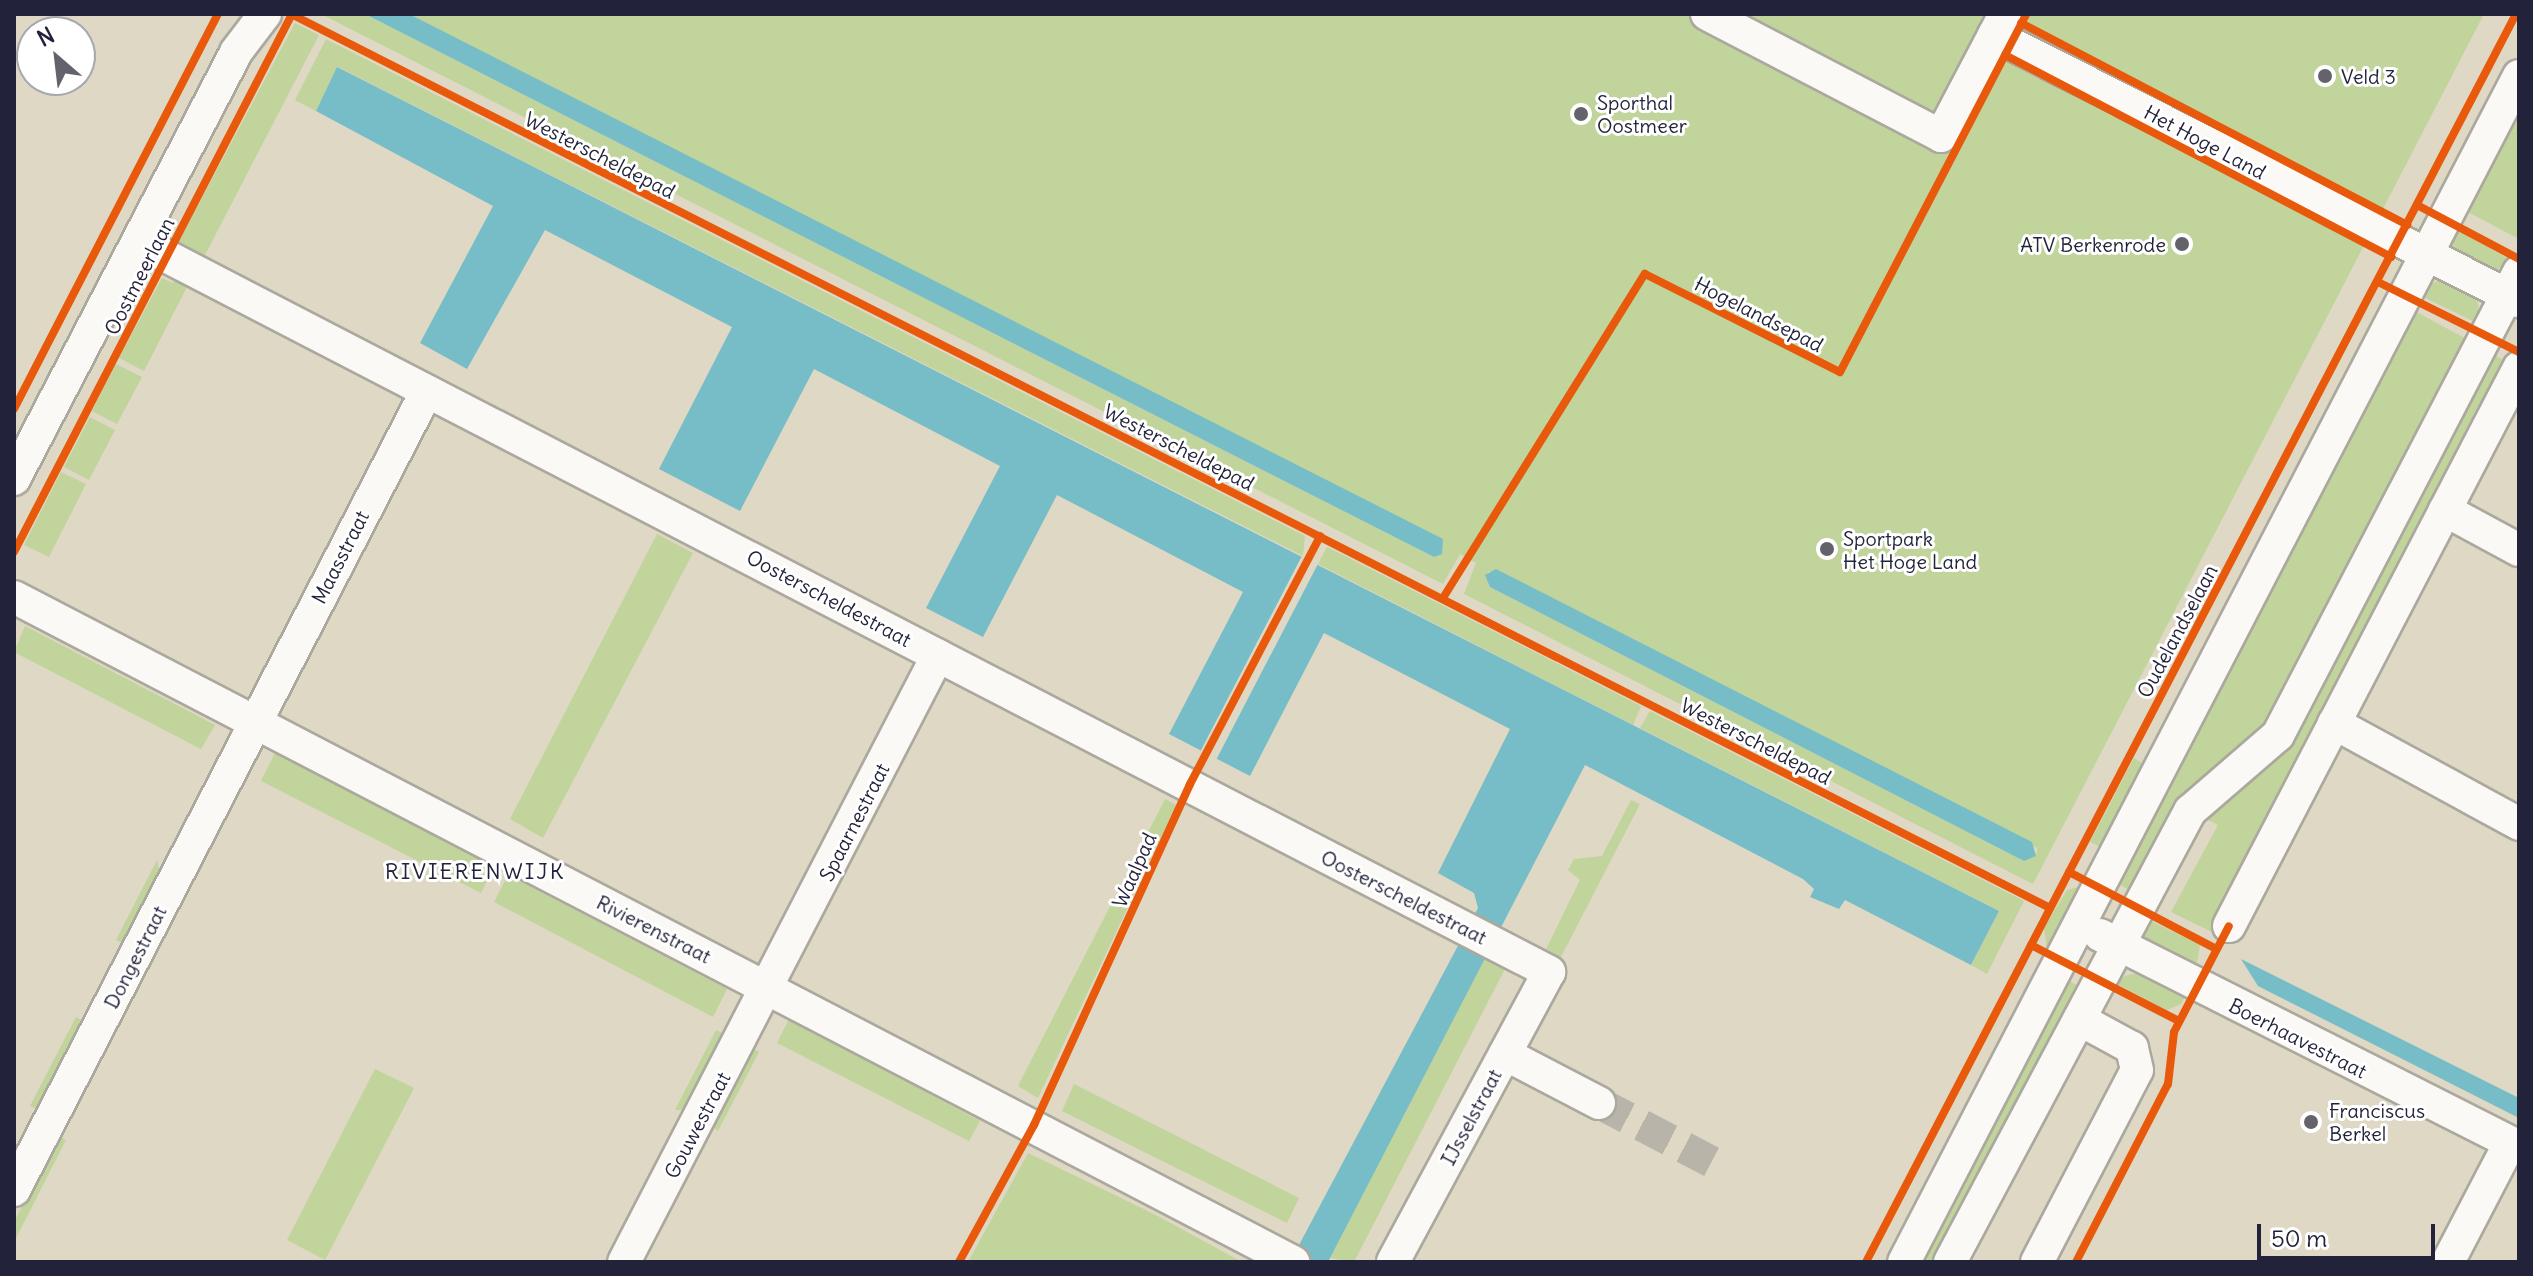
<!DOCTYPE html>
<style>
body{margin:0}
#map{position:relative;width:2533px;height:1276px;overflow:hidden;background:#ded8c4;font-family:Delius,sans-serif}
div>[style]{position:absolute}
.green>*{inset:0;background:#c1d49c}
.water>*{inset:0;background:#77bdc8}
.pier>*{inset:0;background:#ded8c4}
.minor-tunnel>*{height:32px;margin-top:-16px;transform-origin:0;background:repeating-linear-gradient(90deg,#b8b4a9 0 32px,transparent 0 48px)}
.roads{filter:drop-shadow(2px 0 #aba89e) drop-shadow(-2px 0 #aba89e) drop-shadow(0 2px #aba89e) drop-shadow(0 -2px #aba89e)}
.minor>*{height:32px;margin:-16px;padding:0 16px;transform-origin:16px;border-radius:16px;background:#faf9f6}
.cycleway>*{height:8px;margin:-4px;padding:0 4px;transform-origin:4px;border-radius:4px;background:#e8590c}
.dots>*{width:22px;height:22px;translate:-50% -50%;box-sizing:border-box;border:4px solid #fff;border-radius:50%}
span{translate:-50% -50%;white-space:nowrap;text-align:center;line-height:1.15;-webkit-text-stroke:6px #fff;paint-order:stroke}
.poi-label{font-size:20px;color:#22223b}
.left{translate:0 -50%;text-align:left}
.right{translate:-100% -50%;text-align:right}
.street-label{font-size:20px;color:#22223b}
.neighbourhood-label{font-size:22px;color:#22223b;letter-spacing:2px}
.frame{position:absolute;inset:0;border:16px solid #22223b;pointer-events:none}
.north{position:absolute;left:16px;top:16px;width:80px;height:80px;box-sizing:border-box;background:#fff;border:2px solid #a7a7b1;border-radius:50%;rotate:332deg;font-size:22px;font-weight:700;line-height:32px;text-align:center;color:#22223b}
.north::after{content:'';display:block;margin:auto;width:28px;height:36px;background:#64626b;clip-path:polygon(50% 0,100% 100%,50% 72%,0 100%)}
.scale{position:absolute;left:2257px;top:1224px;width:178px;height:36px;box-sizing:border-box;border:4px solid #22223b;border-top:0;padding-left:10px;font-size:24px;line-height:28px;white-space:nowrap;color:#22223b;-webkit-text-stroke:6px #fff;paint-order:stroke}
</style>
<div id="map">
<div class="green">
<i style="clip-path:polygon(evenodd,321px 14px,365px 14px,1434px 557px,1442px 553px,399px 14px,2484px 14px,2033px 884px,1464px 594px,1476px 563px,1460px 554px,1443px 584px,321px 14px,1488px 571px,2037px 848px,2037px 853px,2024px 861px,1490px 587px,1488px 571px)"></i>
<i style="clip-path:polygon(295px 23px,319px 35px,204px 257px,178px 243px)"></i>
<i style="clip-path:polygon(326px 39px,1305px 536px,1303px 556px,338px 67px,316px 111px,295px 100px)"></i>
<i style="clip-path:polygon(2519px 90px,2519px 239px,2466px 211px)"></i>
<i style="clip-path:polygon(2450px 227px,2515px 262px,2487px 273px,2451px 250px)"></i>
<i style="clip-path:polygon(176px 277px,189px 283px,144px 371px,119px 358px,162px 278px,173px 283px)"></i>
<i style="clip-path:polygon(2439px 280px,2477px 298px,2481px 325px,2415px 293px)"></i>
<i style="clip-path:polygon(2407px 307px,2472px 342px,2274px 726px,2138px 894px,2108px 879px)"></i>
<i style="clip-path:polygon(2488px 351px,2513px 366px,2216px 934px,2171px 912px,2218px 825px,2204px 818px)"></i>
<i style="clip-path:polygon(116px 364px,142px 377px,117px 424px,92px 411px)"></i>
<i style="clip-path:polygon(90px 417px,115px 430px,89px 480px,64px 467px)"></i>
<i style="clip-path:polygon(61px 472px,86px 484px,49px 557px,24px 545px)"></i>
<i style="clip-path:polygon(657px 534px,693px 553px,543px 838px,510px 819px)"></i>
<i style="clip-path:polygon(1327px 547px,1641px 706px,1633px 725px,1318px 564px)"></i>
<i style="clip-path:polygon(25px 626px,215px 725px,201px 749px,14px 652px)"></i>
<i style="clip-path:polygon(1650px 711px,2024px 901px,1987px 974px,1971px 965px,1999px 911px,1640px 728px)"></i>
<i style="clip-path:polygon(275px 753px,494px 867px,481px 893px,261px 781px)"></i>
<i style="clip-path:polygon(2134px 758px,2142px 763px,2112px 823px,2109px 851px,2090px 842px)"></i>
<i style="clip-path:polygon(1165px 799px,1176px 805px,1038px 1098px,1018px 1086px)"></i>
<i style="clip-path:polygon(1631px 800px,1640px 804px,1561px 957px,1546px 949px,1580px 880px,1568px 870px,1574px 859px,1602px 856px)"></i>
<i style="clip-path:polygon(157px 860px,162px 882px,156px 879px,123px 943px,116px 940px)"></i>
<i style="clip-path:polygon(508px 875px,727px 989px,713px 1017px,494px 902px)"></i>
<i style="clip-path:polygon(2083px 886px,2057px 953px,2047px 948px,2044px 928px,2067px 890px)"></i>
<i style="clip-path:polygon(2143px 917px,2200px 945px,2195px 973px,2142px 939px)"></i>
<i style="clip-path:polygon(1485px 956px,1507px 965px,1354px 1262px,1330px 1258px)"></i>
<i style="clip-path:polygon(2145px 971px,2187px 993px,2181px 1004px,2167px 1010px,2109px 980px)"></i>
<i style="clip-path:polygon(2060px 976px,2086px 990px,1943px 1262px,1912px 1262px)"></i>
<i style="clip-path:polygon(76px 1017px,83px 1021px,37px 1109px,30px 1106px)"></i>
<i style="clip-path:polygon(789px 1019px,980px 1121px,969px 1141px,777px 1043px)"></i>
<i style="clip-path:polygon(716px 1030px,730px 1037px,690px 1110px,675px 1110px)"></i>
<i style="clip-path:polygon(745px 1044px,759px 1052px,718px 1131px,710px 1124px)"></i>
<i style="clip-path:polygon(375px 1069px,414px 1088px,325px 1260px,287px 1240px)"></i>
<i style="clip-path:polygon(1074px 1084px,1299px 1198px,1287px 1223px,1062px 1111px)"></i>
<i style="clip-path:polygon(59px 1136px,66px 1140px,14px 1242px,14px 1222px)"></i>
<i style="clip-path:polygon(1028px 1153px,1156px 1215px,1242px 1262px,968px 1262px)"></i>
</div>
<div class="water">
<i style="clip-path:polygon(365px 14px,409px 14px,1443px 539px,1442px 554px,1434px 557px)"></i>
<i style="clip-path:polygon(337px 67px,1999px 911px,1971px 965px,1845px 900px,1839px 909px,1810px 897px,1814px 889px,1803px 879px,1585px 765px,1328px 1262px,1290px 1262px,1478px 908px,1474px 893px,1438px 873px,1510px 729px,1324px 633px,1250px 776px,1169px 734px,1243px 592px,1057px 495px,983px 637px,926px 608px,1000px 466px,814px 369px,740px 511px,659px 469px,732px 327px,545px 230px,467px 369px,420px 343px,493px 206px,316px 111px)"></i>
<i style="clip-path:polygon(1496px 569px,2032px 842px,2036px 856px,2024px 861px,1490px 587px,1485px 575px)"></i>
<i style="clip-path:polygon(2241px 959px,2519px 1098px,2519px 1118px,2258px 986px)"></i>
</div>
<div class="pier">
<i style="clip-path:polygon(1304px 552px,1320px 560px,1215px 762px,1199px 754px)"></i>
</div>
<div class="minor-tunnel">
<i style="left:1599px;top:1103px;width:127px;rotate:27.6deg"></i>
</div>
<div class="roads">
<div class="minor">
<i style="left:1707px;top:14px;width:264px;rotate:27.5deg"></i>
<i style="left:1941px;top:136px;width:138px;rotate:-62.3deg"></i>
<i style="left:1994px;top:35px;width:589px;rotate:26.87deg"></i>
<i style="left:139px;top:242px;width:1588px;rotate:27.37deg"></i>
<i style="left:1549px;top:972px;width:329px;rotate:118.3deg"></i>
<i style="left:14px;top:479px;width:481px;rotate:-62.5deg"></i>
<i style="left:236px;top:52px;width:48px;rotate:-52.7deg"></i>
<i style="left:2445px;top:510px;width:84px;rotate:28.4deg"></i>
<i style="left:14px;top:597px;width:1442px;rotate:27.47deg"></i>
<i style="left:2334px;top:723px;width:211px;rotate:28.6deg"></i>
<i style="left:2229px;top:926px;width:629px;rotate:-62.54deg"></i>
<i style="left:2100px;top:935px;width:470px;rotate:26.8deg"></i>
<i style="left:1505px;top:1054px;width:106px;rotate:27.5deg"></i>
<i style="left:14px;top:1190px;width:899px;rotate:-62.67deg"></i>
<i style="left:624px;top:1262px;width:683px;rotate:-62.65deg"></i>
<i style="left:1904px;top:1262px;width:1336px;rotate:-62.59deg"></i>
<i style="left:1950px;top:1262px;width:511px;rotate:-61.98deg"></i>
<i style="left:2190px;top:811px;width:116px;rotate:-40.8deg"></i>
<i style="left:2278px;top:735px;width:522px;rotate:-62.5deg"></i>
<i style="left:2037px;top:1262px;width:216px;rotate:-62.5deg"></i>
<i style="left:2137px;top:1070px;width:23px;rotate:-103deg"></i>
<i style="left:2132px;top:1048px;width:60px;rotate:-151.3deg"></i>
<i style="left:2448px;top:1262px;width:132px;rotate:-62.5deg"></i>
</div>
</div>
<div class="cycleway">
<i style="left:291px;top:14px;width:1973px;rotate:26.94deg"></i>
<i style="left:2021px;top:23px;width:436px;rotate:27.6deg"></i>
<i style="left:2005px;top:55px;width:436px;rotate:27.6deg"></i>
<i style="left:2417px;top:205px;width:115px;rotate:27.9deg"></i>
<i style="left:2378px;top:282px;width:157px;rotate:26.4deg"></i>
<i style="left:14px;top:409px;width:445px;rotate:-62.7deg"></i>
<i style="left:14px;top:552px;width:606px;rotate:-62.67deg"></i>
<i style="left:1443px;top:598px;width:382px;rotate:-58.1deg"></i>
<i style="left:1645px;top:274px;width:218px;rotate:26.7deg"></i>
<i style="left:1840px;top:372px;width:403px;rotate:-62.5deg"></i>
<i style="left:2069px;top:872px;width:166px;rotate:27.6deg"></i>
<i style="left:2031px;top:945px;width:166px;rotate:27.2deg"></i>
<i style="left:959px;top:1262px;width:156px;rotate:-61.3deg"></i>
<i style="left:1034px;top:1125px;width:375px;rotate:-65.4deg"></i>
<i style="left:1190px;top:784px;width:280px;rotate:-62.3deg"></i>
<i style="left:1866px;top:1262px;width:1407px;rotate:-62.49deg"></i>
<i style="left:2076px;top:1262px;width:200px;rotate:-62.7deg"></i>
<i style="left:2168px;top:1084px;width:52px;rotate:-83.4deg"></i>
<i style="left:2174px;top:1032px;width:119px;rotate:-62.6deg"></i>
</div>
<div class="dots">
<i style="left:2325px;top:76px;background:#64626b"></i>
<i style="left:1581px;top:114px;background:#64626b"></i>
<i style="left:2182px;top:244px;background:#64626b"></i>
<i style="left:1827px;top:549px;background:#64626b"></i>
<i style="left:2311px;top:1122px;background:#64626b"></i>
</div>
<div class="poi-label">
<span class="left" style="left:2341px;top:76px">Veld 3</span>
<span class="left" style="left:1597px;top:114px">Sporthal<br>Oostmeer</span>
<span class="right" style="left:2166px;top:244px">ATV Berkenrode</span>
<span class="left" style="left:1843px;top:550px">Sportpark<br>Het Hoge Land</span>
<span class="left" style="left:2329px;top:1122px">Franciscus<br>Berkel</span>
</div>
<div class="street-label">
<span style="left:2205px;top:142px;rotate:28deg">Het Hoge Land</span>
<span style="left:600px;top:155px;rotate:27deg">Westerscheldepad</span>
<span style="left:139px;top:276px;rotate:-63deg">Oostmeerlaan</span>
<span style="left:1759px;top:314px;rotate:27deg">Hogelandsepad</span>
<span style="left:1179px;top:447px;rotate:27deg">Westerscheldepad</span>
<span style="left:340px;top:557px;rotate:-63deg">Maasstraat</span>
<span style="left:829px;top:598px;rotate:28deg">Oosterscheldestraat</span>
<span style="left:2177px;top:631px;rotate:-62deg">Oudelandselaan</span>
<span style="left:1756px;top:741px;rotate:27deg">Westerscheldepad</span>
<span style="left:854px;top:822px;rotate:-63deg">Spaarnestraat</span>
<span style="left:1134px;top:870px;rotate:-66deg">Waalpad</span>
<span style="left:1404px;top:897px;rotate:27deg">Oosterscheldestraat</span>
<span style="left:654px;top:929px;rotate:27deg">Rivierenstraat</span>
<span style="left:135px;top:957px;rotate:-63deg">Dongestraat</span>
<span style="left:2298px;top:1038px;rotate:27deg">Boerhaavestraat</span>
<span style="left:1471px;top:1117px;rotate:-62deg">IJsselstraat</span>
<span style="left:697px;top:1125px;rotate:-62deg">Gouwestraat</span>
</div>
<div class="neighbourhood-label">
<span style="left:475px;top:872px">RIVIERENWIJK</span>
</div>
<div class="frame"></div>
<div class="north">N</div>
<div class="scale">50 m</div>
</div>
